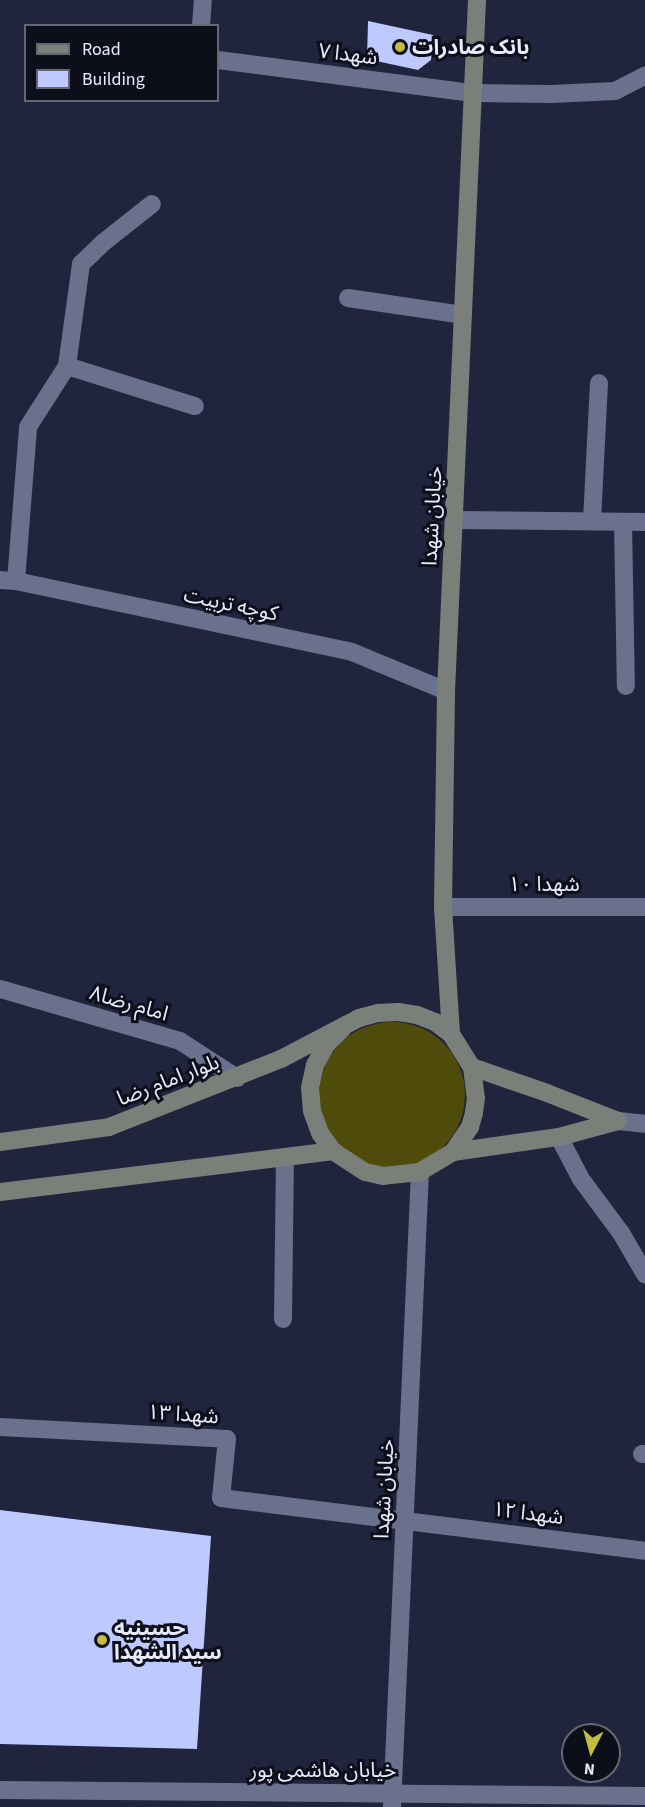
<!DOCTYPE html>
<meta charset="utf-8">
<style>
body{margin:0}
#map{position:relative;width:645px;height:1807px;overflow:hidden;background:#20243d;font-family:"Source Sans 3","Noto Sans Arabic",sans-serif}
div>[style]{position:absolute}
.green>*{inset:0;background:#4f4c0b}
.round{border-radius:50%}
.building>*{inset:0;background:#bdc9ff}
.minor>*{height:18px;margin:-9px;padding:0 9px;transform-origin:9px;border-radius:9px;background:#6a718d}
.tertiary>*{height:18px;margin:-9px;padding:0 9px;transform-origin:9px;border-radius:9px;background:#6a718d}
.secondary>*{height:18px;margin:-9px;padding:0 9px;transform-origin:9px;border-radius:9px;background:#7b7f79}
.dots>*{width:16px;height:16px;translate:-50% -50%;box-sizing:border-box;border:3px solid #0c0f19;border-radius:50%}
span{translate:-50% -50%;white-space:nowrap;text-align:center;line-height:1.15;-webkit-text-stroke:6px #0c0f19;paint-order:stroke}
.poi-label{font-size:21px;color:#e7ebfb;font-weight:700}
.left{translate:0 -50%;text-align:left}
.street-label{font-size:21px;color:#e7ebfb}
.legend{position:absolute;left:24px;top:24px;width:195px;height:78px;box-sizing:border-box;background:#0c0f19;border:2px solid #646773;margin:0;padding:8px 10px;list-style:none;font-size:18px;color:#e7ebfb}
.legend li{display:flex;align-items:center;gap:12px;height:30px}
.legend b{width:30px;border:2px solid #646773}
.north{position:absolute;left:561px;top:1723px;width:60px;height:60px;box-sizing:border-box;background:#0c0f19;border:2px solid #646773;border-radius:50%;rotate:186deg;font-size:16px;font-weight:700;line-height:24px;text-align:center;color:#e7ebfb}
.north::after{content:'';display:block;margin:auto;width:21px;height:27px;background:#c2bd3f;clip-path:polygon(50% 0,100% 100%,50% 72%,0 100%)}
</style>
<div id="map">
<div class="green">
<i class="round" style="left:319px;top:1022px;width:146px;height:146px"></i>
</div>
<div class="building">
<i style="clip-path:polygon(368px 21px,433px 35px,431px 60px,418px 70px,367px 59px)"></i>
<i style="clip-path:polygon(0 1510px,211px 1536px,197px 1749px,0 1744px)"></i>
</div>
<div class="minor">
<i style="left:201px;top:26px;width:26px;rotate:-86deg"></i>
<i style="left:218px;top:60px;width:257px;rotate:7.4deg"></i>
<i style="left:473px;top:93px;width:79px;rotate:0.7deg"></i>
<i style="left:552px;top:94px;width:63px;rotate:-2.7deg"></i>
<i style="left:615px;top:91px;width:34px;rotate:-27deg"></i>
<i style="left:348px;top:298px;width:116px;rotate:8.4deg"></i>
<i style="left:67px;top:366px;width:134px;rotate:17.4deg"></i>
<i style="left:454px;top:520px;width:191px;rotate:0.6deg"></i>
<i style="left:592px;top:521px;width:138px;rotate:-87.1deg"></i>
<i style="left:623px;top:522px;width:164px;rotate:89deg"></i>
<i style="left:0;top:580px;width:16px;rotate:4deg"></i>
<i style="left:16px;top:581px;width:343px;rotate:11.9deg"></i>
<i style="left:352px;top:652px;width:102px;rotate:22.5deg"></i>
<i style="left:16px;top:581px;width:154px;rotate:-85.5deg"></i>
<i style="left:28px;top:427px;width:72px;rotate:-57.4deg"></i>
<i style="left:67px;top:366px;width:103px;rotate:-82.2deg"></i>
<i style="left:81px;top:264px;width:32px;rotate:-44deg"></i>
<i style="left:104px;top:242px;width:61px;rotate:-38.4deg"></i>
<i style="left:443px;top:907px;width:202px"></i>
<i style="left:0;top:989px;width:187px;rotate:16.1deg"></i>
<i style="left:180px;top:1041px;width:68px;rotate:33deg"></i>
<i style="left:559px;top:1137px;width:47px;rotate:62.4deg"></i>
<i style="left:581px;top:1179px;width:67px;rotate:53.5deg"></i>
<i style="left:621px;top:1233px;width:48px;rotate:59.7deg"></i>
<i style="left:283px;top:1319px;width:162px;rotate:-89.3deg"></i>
<i style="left:0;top:1427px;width:227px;rotate:3deg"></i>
<i style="left:227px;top:1439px;width:59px;rotate:95.8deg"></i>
<i style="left:221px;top:1498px;width:427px;rotate:7.1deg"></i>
<i style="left:642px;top:1454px;width:3px"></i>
</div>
<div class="tertiary">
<i style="left:618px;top:1121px;width:27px;rotate:6deg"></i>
<i style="left:0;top:1790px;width:645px;rotate:0.53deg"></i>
<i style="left:392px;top:1807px;width:636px;rotate:-87.48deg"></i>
</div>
<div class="secondary">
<i style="left:451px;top:1034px;width:127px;rotate:-93.6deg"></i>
<i style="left:443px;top:907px;width:216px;rotate:-89.2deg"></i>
<i style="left:446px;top:691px;width:692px;rotate:-87.43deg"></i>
<i style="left:472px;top:1067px;width:79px;rotate:19.1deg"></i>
<i style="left:547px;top:1093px;width:76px;rotate:21.5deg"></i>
<i style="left:0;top:1142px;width:110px;rotate:-7.8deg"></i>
<i style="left:109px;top:1127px;width:185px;rotate:-21.6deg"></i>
<i style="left:281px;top:1059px;width:88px;rotate:-27.7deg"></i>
<i style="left:359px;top:1018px;width:20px;rotate:-15deg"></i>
<i style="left:378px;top:1013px;width:20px;rotate:-3deg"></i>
<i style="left:398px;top:1012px;width:19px;rotate:9deg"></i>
<i style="left:417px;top:1015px;width:19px;rotate:21deg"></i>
<i style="left:435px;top:1022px;width:20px;rotate:37deg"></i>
<i style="left:451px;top:1034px;width:39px;rotate:58deg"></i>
<i style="left:472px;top:1067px;width:31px;rotate:83deg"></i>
<i style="left:476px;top:1098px;width:15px;rotate:98deg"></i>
<i style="left:474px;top:1113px;width:15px;rotate:106deg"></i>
<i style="left:470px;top:1127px;width:30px;rotate:124deg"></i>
<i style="left:453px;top:1152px;width:39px;rotate:149deg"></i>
<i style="left:420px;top:1172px;width:37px;rotate:174deg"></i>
<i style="left:383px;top:1176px;width:18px;rotate:-167deg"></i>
<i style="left:365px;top:1172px;width:38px;rotate:-147deg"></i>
<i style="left:333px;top:1151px;width:22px;rotate:-126deg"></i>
<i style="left:320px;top:1133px;width:23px;rotate:-110deg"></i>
<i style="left:312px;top:1111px;width:23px;rotate:-95deg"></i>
<i style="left:310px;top:1088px;width:24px;rotate:-78deg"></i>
<i style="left:315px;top:1065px;width:23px;rotate:-61deg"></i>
<i style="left:326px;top:1045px;width:24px;rotate:-45deg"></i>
<i style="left:453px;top:1152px;width:107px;rotate:-8.1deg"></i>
<i style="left:559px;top:1137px;width:61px;rotate:-15.2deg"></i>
<i style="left:0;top:1192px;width:336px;rotate:-7deg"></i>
</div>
<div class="dots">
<i style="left:400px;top:47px;background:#c2bd3f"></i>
<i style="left:102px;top:1640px;background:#c2bd3f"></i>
</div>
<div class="poi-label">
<span class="left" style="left:412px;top:47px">بانک صادرات</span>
<span class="left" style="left:114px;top:1640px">حسینیه<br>سید الشهدا</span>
</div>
<div class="street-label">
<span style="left:348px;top:54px;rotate:7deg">شهدا ۷</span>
<span style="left:432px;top:516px;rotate:-87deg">خیابان شهدا</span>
<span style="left:231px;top:604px;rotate:12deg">کوچه تربیت</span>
<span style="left:544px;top:884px">شهدا ۱۰</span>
<span style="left:129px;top:1003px;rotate:16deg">۸امام رضا</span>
<span style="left:168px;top:1080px;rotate:-21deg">بلوار امام رضا</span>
<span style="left:183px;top:1414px;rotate:4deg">شهدا ۱۳</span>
<span style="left:384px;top:1489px;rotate:-87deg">خیابان شهدا</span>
<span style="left:528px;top:1513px;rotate:7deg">شهدا ۱۲</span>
<span style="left:323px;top:1770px">خیابان هاشمی پور</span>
</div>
<ul class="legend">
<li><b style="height:8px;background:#7b7f79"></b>Road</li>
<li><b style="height:16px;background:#bdc9ff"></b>Building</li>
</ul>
<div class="north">N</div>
</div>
